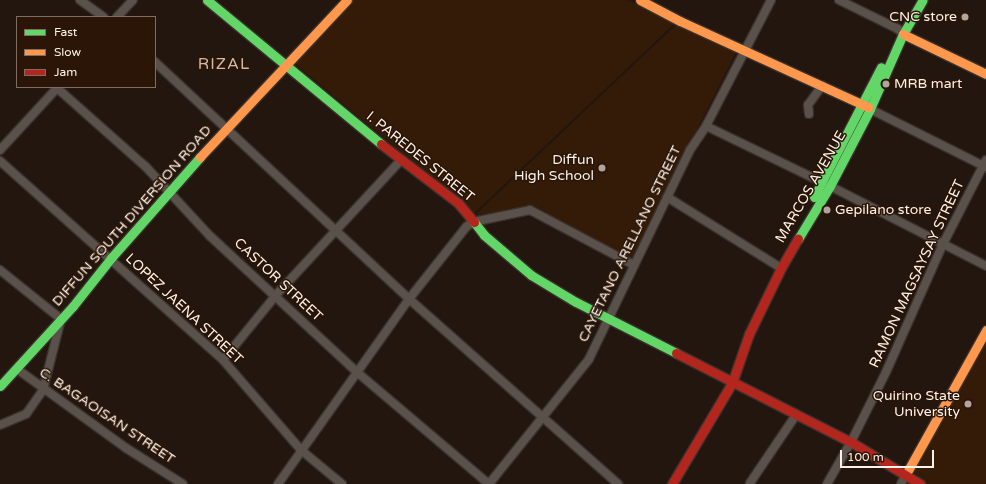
<!DOCTYPE html>
<style>
body{margin:0}
#map{position:relative;width:986px;height:484px;overflow:hidden;background:#22160e;font-family:"Varela Round",sans-serif}
div>[style]{position:absolute}
.built>*{inset:0;background:#341b08}
.roads{filter:drop-shadow(1px 0 #3a312e) drop-shadow(-1px 0 #3a312e) drop-shadow(0 1px #3a312e) drop-shadow(0 -1px #3a312e)}
.street>*{height:8px;margin:-4px;padding:0 4px;transform-origin:4px;border-radius:4px;background:#5a514a}
.fast>*{height:9px;margin:-4.5px;padding:0 4.5px;transform-origin:4.5px;border-radius:4.5px;background:#63d668}
.slow>*{height:9px;margin:-4.5px;padding:0 4.5px;transform-origin:4.5px;border-radius:4.5px;background:#ff974d}
.jam>*{height:9px;margin:-4.5px;padding:0 4.5px;transform-origin:4.5px;border-radius:4.5px;background:#b3261e}
.dots>*{width:11px;height:11px;translate:-50% -50%;box-sizing:border-box;border:2px solid #2a1506;border-radius:50%}
span{translate:-50% -50%;white-space:nowrap;text-align:center;line-height:1.15;-webkit-text-stroke:3px #2a1506;paint-order:stroke}
.poi-label{font-size:14px;color:#fdf1e9}
.right{translate:-100% -50%;text-align:right}
.left{translate:0 -50%;text-align:left}
.street-label{font-size:14px;color:#fdf1e9}
.quarter-label{font-size:16px;color:#d4b7a4;letter-spacing:1px}
.legend{position:absolute;left:16px;top:16px;width:140px;height:72px;box-sizing:border-box;background:#2a1506;border:1px solid #7e6d61;margin:0;padding:5px 7px;list-style:none;font-size:12px;color:#fdf1e9}
.legend li{display:flex;align-items:center;gap:8px;height:20px}
.legend b{width:20px;border:1px solid #7e6d61}
.scale{position:absolute;left:840px;top:450px;width:94px;height:18px;box-sizing:border-box;border:2px solid #fdf1e9;border-top:0;padding-left:5px;font-size:12px;line-height:14px;white-space:nowrap;color:#fdf1e9;-webkit-text-stroke:3px #2a1506;paint-order:stroke}
</style>
<div id="map">
<div class="built">
<i style="clip-path:polygon(350px 0,627px 0,675px 23px,474px 213px,292px 61px)"></i>
<i style="clip-path:polygon(677px 24px,737px 50px,632px 259px,582px 234px,539px 208px,475px 215px)"></i>
<i style="clip-path:polygon(986px 339px,986px 484px,926px 484px,913px 472px)"></i>
</div>
<div class="roads">
<div class="street">
<i style="left:80px;top:0;width:29px;rotate:36deg"></i>
<i style="left:839px;top:0;width:66px;rotate:26.2deg"></i>
<i style="left:898px;top:29px;width:7px;rotate:45deg"></i>
<i style="left:117px;top:17px;width:23px;rotate:-47deg"></i>
<i style="left:155px;top:62px;width:347px;rotate:43deg"></i>
<i style="left:409px;top:299px;width:279px;rotate:41.5deg"></i>
<i style="left:57px;top:88px;width:119px;rotate:41.6deg"></i>
<i style="left:146px;top:167px;width:94px;rotate:47.2deg"></i>
<i style="left:210px;top:236px;width:202px;rotate:42.8deg"></i>
<i style="left:358px;top:373px;width:172px;rotate:40.3deg"></i>
<i style="left:870px;top:109px;width:130px;rotate:26.6deg"></i>
<i style="left:809px;top:114px;width:9px;rotate:-96deg"></i>
<i style="left:808px;top:105px;width:24px;rotate:-54deg"></i>
<i style="left:706px;top:126px;width:138px;rotate:25.8deg"></i>
<i style="left:830px;top:186px;width:175px;rotate:27.1deg"></i>
<i style="left:0;top:150px;width:86px;rotate:-47.4deg"></i>
<i style="left:0;top:161px;width:299px;rotate:41.7deg"></i>
<i style="left:223px;top:360px;width:119px;rotate:49.1deg"></i>
<i style="left:301px;top:450px;width:53px;rotate:39.7deg"></i>
<i style="left:667px;top:197px;width:134px;rotate:31.9deg"></i>
<i style="left:0;top:270px;width:78px;rotate:38.8deg"></i>
<i style="left:61px;top:319px;width:73px;rotate:104.2deg"></i>
<i style="left:43px;top:390px;width:29px;rotate:125deg"></i>
<i style="left:26px;top:414px;width:28px;rotate:157deg"></i>
<i style="left:223px;top:360px;width:84px;rotate:-50.8deg"></i>
<i style="left:276px;top:295px;width:184px;rotate:-47.2deg"></i>
<i style="left:17px;top:369px;width:135px;rotate:35.9deg"></i>
<i style="left:126px;top:448px;width:67px;rotate:32.3deg"></i>
<i style="left:750px;top:483px;width:82px;rotate:-55.9deg"></i>
<i style="left:278px;top:484px;width:227px;rotate:-54.7deg"></i>
<i style="left:409px;top:299px;width:92px;rotate:-51.6deg"></i>
<i style="left:466px;top:227px;width:9px;rotate:-36deg"></i>
<i style="left:473px;top:222px;width:58px;rotate:-11.9deg"></i>
<i style="left:530px;top:210px;width:118px;rotate:27.9deg"></i>
<i style="left:489px;top:484px;width:160px;rotate:-51.3deg"></i>
<i style="left:589px;top:359px;width:232px;rotate:-64.2deg"></i>
<i style="left:690px;top:150px;width:29px;rotate:-56deg"></i>
<i style="left:706px;top:126px;width:142px;rotate:-62.7deg"></i>
<i style="left:827px;top:484px;width:48px;rotate:-60.3deg"></i>
<i style="left:851px;top:442px;width:78px;rotate:-63.4deg"></i>
<i style="left:886px;top:372px;width:140px;rotate:-66deg"></i>
<i style="left:943px;top:244px;width:94px;rotate:-62.9deg"></i>
<i style="left:901px;top:484px;width:11px;rotate:-63deg"></i>
</div>
<div class="fast">
<i style="left:207px;top:0;width:226px;rotate:39.6deg"></i>
<i style="left:814px;top:197px;width:146px;rotate:-62.7deg"></i>
<i style="left:474px;top:222px;width:16px;rotate:52deg"></i>
<i style="left:484px;top:235px;width:62px;rotate:40.4deg"></i>
<i style="left:531px;top:275px;width:52px;rotate:31deg"></i>
<i style="left:576px;top:302px;width:112px;rotate:27deg"></i>
<i style="left:798px;top:239px;width:62px;rotate:-58.9deg"></i>
<i style="left:830px;top:186px;width:87px;rotate:-62.5deg"></i>
<i style="left:870px;top:109px;width:82px;rotate:-66.3deg"></i>
<i style="left:903px;top:34px;width:39px;rotate:-60deg"></i>
<i style="left:0;top:386px;width:108px;rotate:-47.6deg"></i>
<i style="left:73px;top:306px;width:61px;rotate:-51.6deg"></i>
<i style="left:111px;top:258px;width:135px;rotate:-48.6deg"></i>
</div>
<div class="slow">
<i style="left:640px;top:0;width:45px;rotate:27.7deg"></i>
<i style="left:680px;top:21px;width:207px;rotate:24.6deg"></i>
<i style="left:903px;top:34px;width:92px;rotate:25.7deg"></i>
<i style="left:200px;top:157px;width:215px;rotate:-46.9deg"></i>
<i style="left:906px;top:474px;width:165px;rotate:-60.9deg"></i>
</div>
<div class="jam">
<i style="left:381px;top:144px;width:97px;rotate:37.5deg"></i>
<i style="left:458px;top:203px;width:25px;rotate:50deg"></i>
<i style="left:676px;top:353px;width:196px;rotate:27deg"></i>
<i style="left:851px;top:442px;width:81px;rotate:31.3deg"></i>
<i style="left:672px;top:484px;width:117px;rotate:-59.3deg"></i>
<i style="left:732px;top:383px;width:52px;rotate:-70.9deg"></i>
<i style="left:749px;top:334px;width:73px;rotate:-64.1deg"></i>
<i style="left:781px;top:268px;width:34px;rotate:-60deg"></i>
</div>
</div>
<div class="dots">
<i style="left:965px;top:17px;background:#b0a49c"></i>
<i style="left:886px;top:84px;background:#b0a49c"></i>
<i style="left:602px;top:168px;background:#b0a49c"></i>
<i style="left:827px;top:210px;background:#b0a49c"></i>
<i style="left:968px;top:404px;background:#b0a49c"></i>
</div>
<div class="poi-label">
<span class="right" style="left:957px;top:17px">CNC store</span>
<span class="left" style="left:894px;top:84px">MRB mart</span>
<span class="right" style="left:594px;top:168px">Diffun<br>High School</span>
<span class="left" style="left:835px;top:210px">Gepilano store</span>
<span class="right" style="left:960px;top:404px">Quirino State<br>University</span>
</div>
<div class="street-label">
<span style="left:420px;top:157px;rotate:39deg">I. PAREDES STREET</span>
<span style="left:811px;top:187px;rotate:-60deg">MARCOS AVENUE</span>
<span style="left:132px;top:216px;rotate:-49deg">DIFFUN SOUTH DIVERSION ROAD</span>
<span style="left:630px;top:244px;rotate:-64deg">CAYETANO ARELLANO STREET</span>
<span style="left:917px;top:274px;rotate:-65deg">RAMON MAGSAYSAY STREET</span>
<span style="left:278px;top:280px;rotate:43deg">CASTOR STREET</span>
<span style="left:184px;top:309px;rotate:43deg">LOPEZ JAENA STREET</span>
<span style="left:107px;top:416px;rotate:34deg">C. BAGAOISAN STREET</span>
</div>
<div class="quarter-label">
<span style="left:224px;top:64px">RIZAL</span>
</div>
<ul class="legend">
<li><b style="height:5px;background:#63d668"></b>Fast</li>
<li><b style="height:5px;background:#ff974d"></b>Slow</li>
<li><b style="height:5px;background:#b3261e"></b>Jam</li>
</ul>
<div class="scale">100 m</div>
</div>
